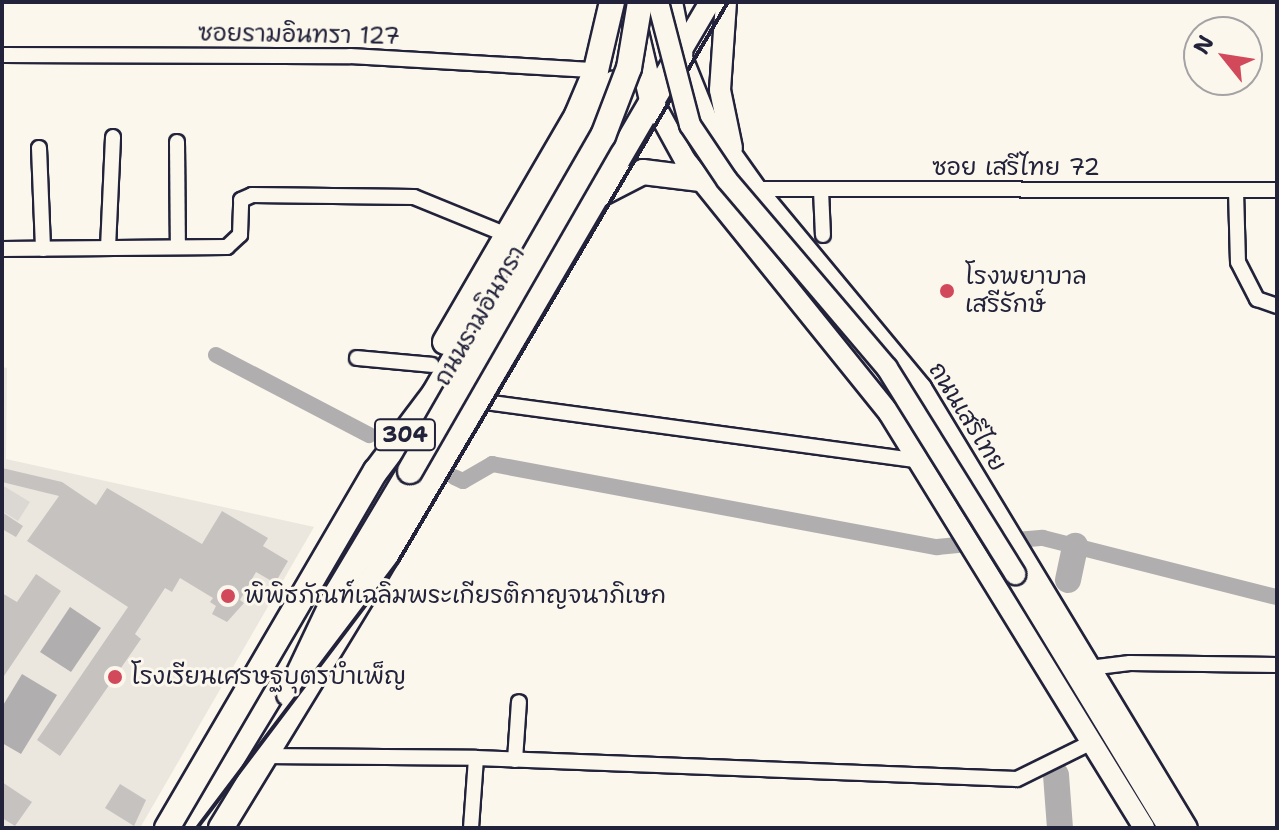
<!DOCTYPE html>
<meta charset="utf-8">
<style>
body{margin:0}
#map{position:relative;width:1279px;height:830px;overflow:hidden;background:#fbf7ec;font-family:"Shantell Sans","Playpen Sans Thai",sans-serif}
div>[style]{position:absolute}
.built>*{inset:0;background:#ebe7df}
.green>*{inset:0;background:#dbd8d3}
.water>*{inset:0;background:#b1aeb0}
.canal>*{height:16px;margin:-8px;padding:0 8px;transform-origin:8px;border-radius:8px;background:#b1aeb0}
.river>*{height:26px;margin:-13px;padding:0 13px;transform-origin:13px;border-radius:13px;background:#b1aeb0}
.building>*{inset:0;background:#c6c2c0}
.roads{filter:drop-shadow(2px 0 #22223b) drop-shadow(-2px 0 #22223b) drop-shadow(0 2px #22223b) drop-shadow(0 -2px #22223b)}
.minor>*{height:14px;margin:-7px;padding:0 7px;transform-origin:7px;border-radius:7px;background:#fbf7ec}
.secondary>*{height:20px;margin:-10px;padding:0 10px;transform-origin:10px;border-radius:10px;background:#fbf7ec}
.trunk>*{height:24px;margin:-12px;padding:0 12px;transform-origin:12px;border-radius:12px;background:#fbf7ec}
.rail>*{height:4px;margin:-2px;padding:0 2px;transform-origin:2px;border-radius:2px;background:#22223b}
.bridges{filter:drop-shadow(2px 0 #22223b) drop-shadow(-2px 0 #22223b) drop-shadow(0 2px #22223b) drop-shadow(0 -2px #22223b)}
.secondary-bridge>*{height:20px;margin:-10px;padding:0 10px;transform-origin:10px;border-radius:10px;background:#fbf7ec}
.trunk-bridge>*{height:24px;margin:-12px;padding:0 12px;transform-origin:12px;border-radius:12px;background:#fbf7ec}
.dots>*{width:22px;height:22px;translate:-50% -50%;box-sizing:border-box;border:4px solid #fbf7ec;border-radius:50%}
span{translate:-50% -50%;white-space:nowrap;text-align:center;line-height:1.15;-webkit-text-stroke:6px #fbf7ec;paint-order:stroke}
.shield-label span{padding:2px 6px;background:#fbf7ec;border:2px solid;border-radius:6px;-webkit-text-stroke-width:0}
.shield-label{font-size:22px;color:#22223b;font-weight:700}
.street-label{font-size:24px;color:#22223b}
.poi-label{font-size:24px;color:#22223b}
.left{translate:0 -50%;text-align:left}
.frame{position:absolute;inset:0;border:4px solid #22223b;pointer-events:none}
.north{position:absolute;left:1183px;top:16px;width:80px;height:80px;box-sizing:border-box;background:#fbf7ec;border:2px solid #a4a2a5;border-radius:50%;rotate:300deg;font-size:22px;font-weight:700;line-height:32px;text-align:center;color:#22223b}
.north::after{content:'';display:block;margin:auto;width:28px;height:36px;background:#d1495b;clip-path:polygon(50% 0,100% 100%,50% 72%,0 100%)}
</style>
<div id="map">
<div class="built">
<i style="clip-path:polygon(2px 367px,7px 368px,6px 459px,314px 527px,140px 828px,2px 828px)"></i>
</div>
<div class="green">
<i style="clip-path:polygon(2px 485px,30px 502px,18px 521px,2px 511px)"></i>
</div>
<div class="water">
<i style="clip-path:polygon(70px 607px,101px 628px,71px 672px,40px 652px)"></i>
<i style="clip-path:polygon(22px 674px,57px 695px,21px 754px,2px 743px,2px 707px)"></i>
</div>
<div class="canal">
<i style="left:216px;top:355px;width:173px;rotate:27.6deg"></i>
<i style="left:454px;top:477px;width:10px;rotate:24deg"></i>
<i style="left:463px;top:481px;width:34px;rotate:-30deg"></i>
<i style="left:492px;top:464px;width:453px;rotate:10.6deg"></i>
<i style="left:937px;top:547px;width:42px;rotate:-5.4deg"></i>
<i style="left:1006px;top:541px;width:37px;rotate:-5deg"></i>
<i style="left:1043px;top:538px;width:241px;rotate:14.2deg"></i>
</div>
<div class="river">
<i style="left:1068px;top:580px;width:35px;rotate:-78deg"></i>
<i style="left:1056px;top:775px;width:53px;rotate:85.7deg"></i>
</div>
<div class="building">
<i style="clip-path:polygon(2px 468px,62px 482px,96px 505px,107px 488px,202px 544px,222px 511px,268px 538px,263px 546px,288px 561px,275px 583px,256px 572px,240px 600px,244px 603px,227px 622px,212px 614px,216px 606px,210px 602px,213px 598px,180px 578px,172px 592px,165px 588px,135px 634px,141px 639px,60px 756px,37px 740px,128px 607px,27px 541px,59px 496px,2px 482px)"></i>
<i style="clip-path:polygon(2px 512px,23px 526px,16px 537px,2px 529px)"></i>
<i style="clip-path:polygon(36px 574px,61px 591px,2px 679px,2px 593px,17px 602px)"></i>
<i style="clip-path:polygon(2px 782px,32px 802px,15px 826px,2px 818px)"></i>
<i style="clip-path:polygon(120px 784px,146px 800px,134px 826px,105px 808px)"></i>
</div>
<div class="roads">
<div class="minor">
<i style="left:2px;top:55px;width:348px;rotate:0.2deg"></i>
<i style="left:350px;top:56px;width:246px;rotate:3.3deg"></i>
<i style="left:177px;top:142px;width:105px;rotate:89.5deg"></i>
<i style="left:39px;top:148px;width:101px;rotate:87.7deg"></i>
<i style="left:756px;top:189px;width:521px;rotate:0.11deg"></i>
<i style="left:821px;top:190px;width:45px;rotate:87.5deg"></i>
<i style="left:1236px;top:191px;width:71px;rotate:88.4deg"></i>
<i style="left:1238px;top:262px;width:42px;rotate:62.8deg"></i>
<i style="left:1257px;top:299px;width:21px;rotate:19deg"></i>
<i style="left:108px;top:248px;width:111px;rotate:-87.4deg"></i>
<i style="left:2px;top:249px;width:225px;rotate:-0.5deg"></i>
<i style="left:227px;top:247px;width:18px;rotate:-43deg"></i>
<i style="left:240px;top:235px;width:35px;rotate:-88deg"></i>
<i style="left:241px;top:200px;width:12px;rotate:-24deg"></i>
<i style="left:252px;top:195px;width:162px;rotate:0.7deg"></i>
<i style="left:414px;top:197px;width:100px;rotate:22.2deg"></i>
<i style="left:357px;top:358px;width:75px;rotate:5.3deg"></i>
<i style="left:478px;top:401px;width:447px;rotate:7.7deg"></i>
<i style="left:1089px;top:668px;width:41px;rotate:-7deg"></i>
<i style="left:1130px;top:663px;width:147px;rotate:0.8deg"></i>
<i style="left:263px;top:756px;width:213px;rotate:0.5deg"></i>
<i style="left:476px;top:758px;width:541px;rotate:2.22deg"></i>
<i style="left:1017px;top:779px;width:84px;rotate:-26.3deg"></i>
<i style="left:515px;top:760px;width:58px;rotate:-86.1deg"></i>
<i style="left:471px;top:828px;width:70px;rotate:-85.9deg"></i>
</div>
<div class="secondary">
<i style="left:710px;top:2px;width:59px;rotate:120.5deg"></i>
<i style="left:680px;top:53px;width:72px;rotate:68.1deg"></i>
<i style="left:707px;top:120px;width:85px;rotate:54.6deg"></i>
<i style="left:756px;top:189px;width:259px;rotate:50.3deg"></i>
<i style="left:921px;top:388px;width:514px;rotate:58.85deg"></i>
<i style="left:726px;top:2px;width:88px;rotate:93.9deg"></i>
<i style="left:720px;top:90px;width:59px;rotate:78.3deg"></i>
<i style="left:652px;top:100px;width:68px;rotate:61.2deg"></i>
<i style="left:685px;top:160px;width:325px;rotate:51.1deg"></i>
<i style="left:889px;top:413px;width:487px;rotate:58.4deg"></i>
<i style="left:1015px;top:574px;width:297px;rotate:58.8deg"></i>
</div>
<div class="trunk">
<i style="left:635px;top:28px;width:74px;rotate:76.7deg"></i>
<i style="left:600px;top:194px;width:48px;rotate:-27.1deg"></i>
<i style="left:643px;top:172px;width:56px;rotate:7.1deg"></i>
<i style="left:445px;top:342px;width:263px;rotate:-59.8deg"></i>
<i style="left:577px;top:115px;width:49px;rotate:-67.1deg"></i>
<i style="left:596px;top:70px;width:70px;rotate:-76.8deg"></i>
<i style="left:289px;top:694px;width:110px;rotate:-64.6deg"></i>
<i style="left:336px;top:595px;width:144px;rotate:-59.2deg"></i>
<i style="left:167px;top:828px;width:414px;rotate:-59.7deg"></i>
<i style="left:376px;top:471px;width:96px;rotate:-53deg"></i>
<i style="left:434px;top:394px;width:359px;rotate:-59.9deg"></i>
<i style="left:221px;top:828px;width:288px;rotate:-58.6deg"></i>
<i style="left:371px;top:582px;width:613px;rotate:-59.71deg"></i>
<i style="left:680px;top:53px;width:52px;rotate:-101.1deg"></i>
</div>
</div>
<div class="rail">
<i style="left:197px;top:828px;width:333px;rotate:-52.9deg"></i>
<i style="left:398px;top:562px;width:650px;rotate:-59.49deg"></i>
</div>
<div class="bridges">
<div class="secondary-bridge">
<i style="left:658px;top:2px;width:127px;rotate:75.4deg"></i>
<i style="left:690px;top:125px;width:66px;rotate:56.1deg"></i>
<i style="left:727px;top:180px;width:247px;rotate:49.6deg"></i>
<i style="left:887px;top:368px;width:243px;rotate:58.1deg"></i>
</div>
<div class="trunk-bridge">
<i style="left:410px;top:471px;width:387px;rotate:-60.1deg"></i>
<i style="left:603px;top:136px;width:73px;rotate:-69.1deg"></i>
<i style="left:629px;top:68px;width:67px;rotate:-80.5deg"></i>
</div>
</div>
<div class="dots">
<i style="left:947px;top:291px;background:#d1495b"></i>
<i style="left:228px;top:596px;background:#d1495b"></i>
<i style="left:115px;top:677px;background:#d1495b"></i>
</div>
<div class="shield-label">
<span style="left:405px;top:435px">304</span>
</div>
<div class="street-label">
<span style="left:299px;top:35px;rotate:1deg">ซอยรามอินทรา 127</span>
<span style="left:1016px;top:168px">ซอย เสรีไทย 72</span>
<span style="left:480px;top:316px;rotate:-60deg">ถนนรามอินทรา</span>
<span style="left:967px;top:417px;rotate:58deg">ถนนเสรีไทย</span>
</div>
<div class="poi-label">
<span class="left" style="left:965px;top:291px">โรงพยาบาล<br>เสรีรักษ์</span>
<span class="left" style="left:244px;top:596px">พิพิธภัณฑ์เฉลิมพระเกียรติกาญจนาภิเษก</span>
<span class="left" style="left:131px;top:677px">โรงเรียนเศรษฐบุตรบำเพ็ญ</span>
</div>
<div class="frame"></div>
<div class="north">N</div>
</div>
